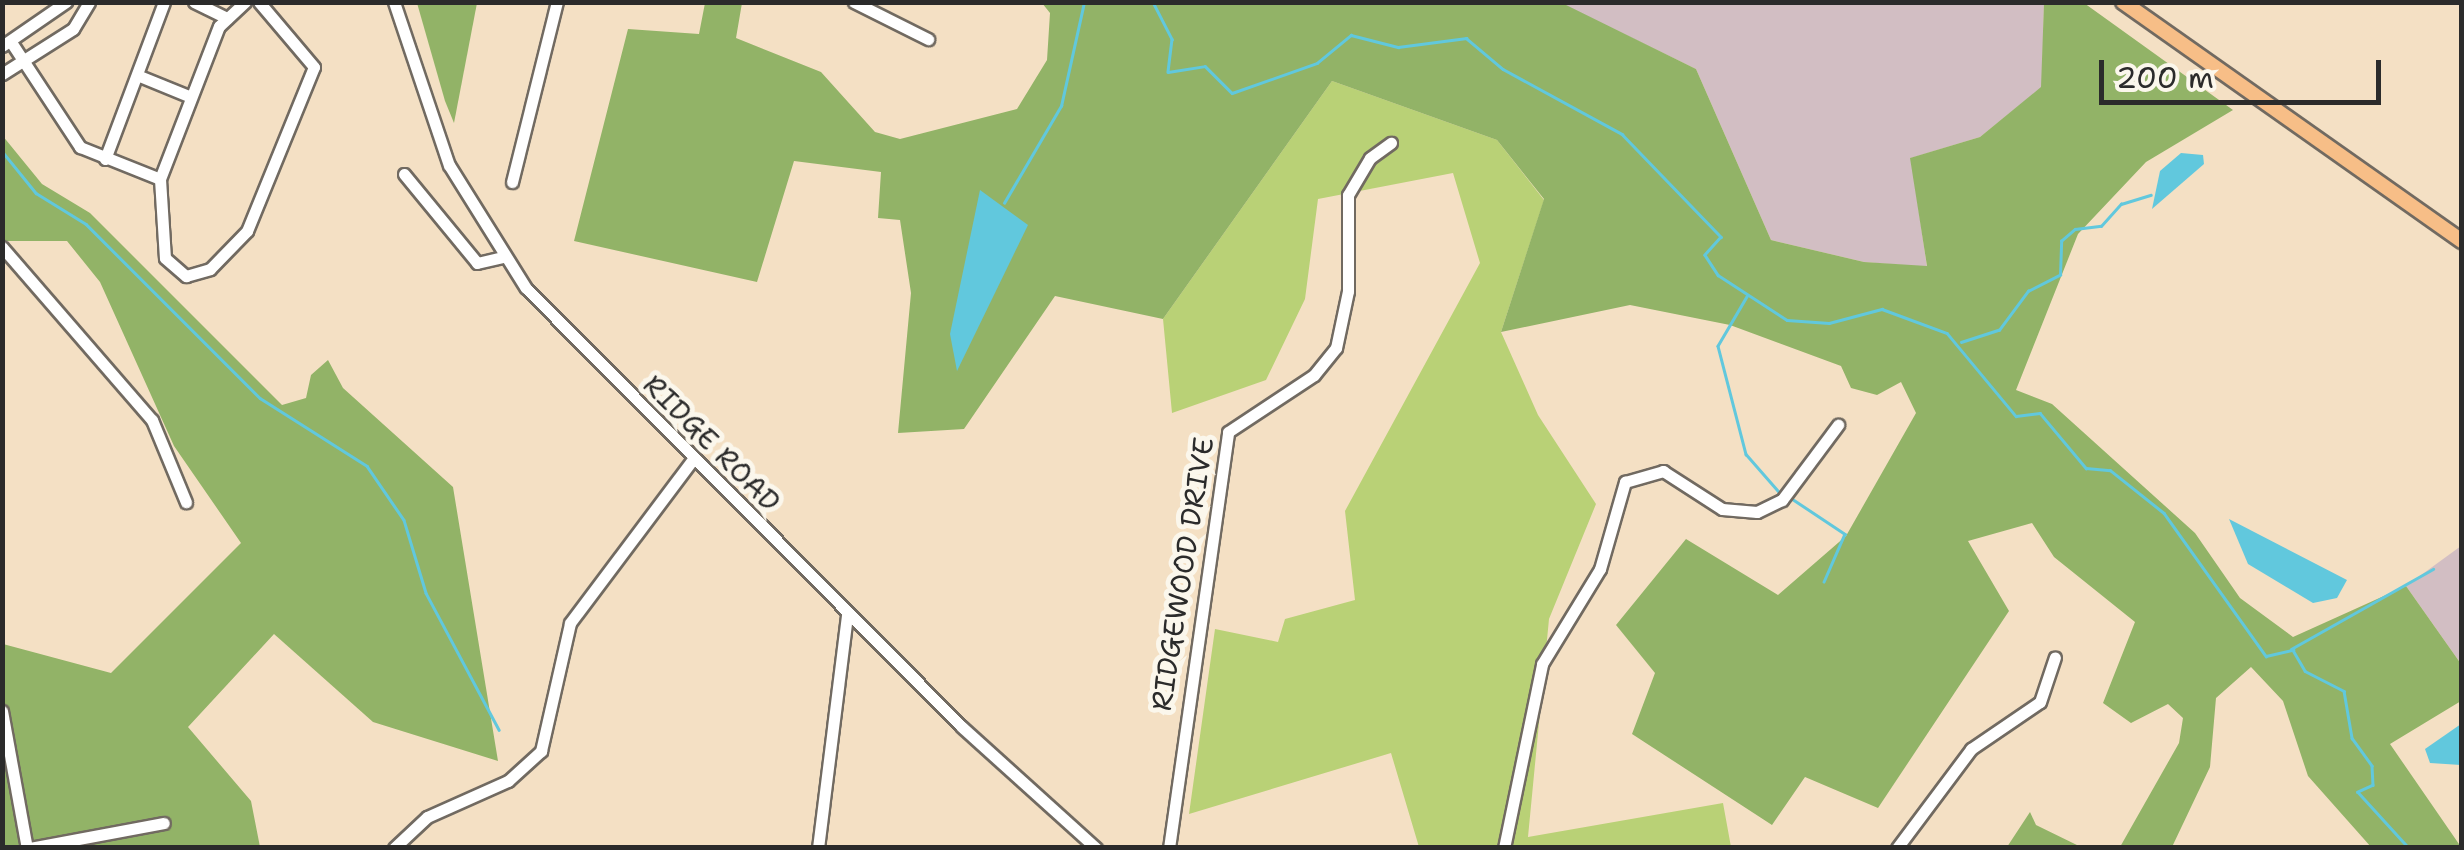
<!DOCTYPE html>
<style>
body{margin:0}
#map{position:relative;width:2464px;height:850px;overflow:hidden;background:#f4e0c4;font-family:"Shantell Sans",sans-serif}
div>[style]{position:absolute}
.industrial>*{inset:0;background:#d2bec3}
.green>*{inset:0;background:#b9d176}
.forest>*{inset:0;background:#92b367}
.water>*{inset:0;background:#61c8dd}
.stream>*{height:2.5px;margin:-1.25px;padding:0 1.25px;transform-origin:1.25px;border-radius:1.25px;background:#61c8dd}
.roads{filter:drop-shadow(2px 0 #716a61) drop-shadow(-2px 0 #716a61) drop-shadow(0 2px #716a61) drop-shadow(0 -2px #716a61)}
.minor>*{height:11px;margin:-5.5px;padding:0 5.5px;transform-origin:5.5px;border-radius:5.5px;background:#fff}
.major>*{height:14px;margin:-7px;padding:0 7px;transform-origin:7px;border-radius:7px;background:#f7be87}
span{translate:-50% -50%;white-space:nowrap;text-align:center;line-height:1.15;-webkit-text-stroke:10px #fbf7ec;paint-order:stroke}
.street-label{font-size:28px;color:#2b2b2b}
.frame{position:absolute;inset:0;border:5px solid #2b2b2b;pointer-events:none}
.scale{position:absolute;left:2099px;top:60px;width:282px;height:45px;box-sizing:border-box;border:5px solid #2b2b2b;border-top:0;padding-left:12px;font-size:30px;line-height:35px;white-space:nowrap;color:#2b2b2b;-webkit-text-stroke:8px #fbf7ec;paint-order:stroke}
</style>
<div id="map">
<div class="industrial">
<i style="clip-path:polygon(1560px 3px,2044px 3px,2042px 87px,1980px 137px,1911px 158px,1927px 267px,1864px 262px,1771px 240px,1696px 69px)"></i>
<i style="clip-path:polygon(2461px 546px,2461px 664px,2406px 586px)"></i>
</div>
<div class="green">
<i style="clip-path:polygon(1332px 81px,1497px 140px,1544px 200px,1501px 332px,1538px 415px,1596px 504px,1549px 619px,1528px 837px,1723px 803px,1731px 847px,1419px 847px,1391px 753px,1189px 814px,1215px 629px,1278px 642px,1285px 619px,1355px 600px,1345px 511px,1480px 263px,1453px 173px,1318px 199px,1305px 299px,1266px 380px,1172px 413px,1163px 319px)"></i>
</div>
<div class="forest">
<i style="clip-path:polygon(1560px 2px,1696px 69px,1771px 240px,1864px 262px,1927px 266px,1910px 158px,1980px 137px,2041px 87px,2044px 3px,2084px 3px,2233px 110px,2146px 162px,2078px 234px,2016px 390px,2052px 404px,2195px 533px,2240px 598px,2293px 637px,2406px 586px,2461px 664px,2461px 701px,2390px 744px,2461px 847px,2371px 847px,2308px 776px,2283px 701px,2251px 667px,2216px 698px,2210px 767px,2172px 847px,2120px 847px,2179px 743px,2183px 718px,2168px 704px,2131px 723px,2103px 703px,2135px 622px,2054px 557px,2032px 523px,1968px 541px,2009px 611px,1878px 808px,1805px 777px,1772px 825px,1632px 734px,1655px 673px,1616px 625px,1686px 539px,1778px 595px,1846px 536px,1916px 413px,1901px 382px,1877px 395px,1851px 388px,1841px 366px,1730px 325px,1630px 305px,1501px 332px,1544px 199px,1497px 140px,1332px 81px,1163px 319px,1055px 296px,964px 429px,898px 433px,911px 293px,900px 220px,878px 218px,881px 172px,794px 161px,757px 282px,574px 241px,628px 29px,699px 34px,705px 3px,742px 3px,736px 38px,821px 72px,875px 132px,900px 139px,1017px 109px,1047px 60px,1050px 13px,1042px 3px)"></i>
<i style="clip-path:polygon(417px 3px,477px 3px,454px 123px,445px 101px)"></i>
<i style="clip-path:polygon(2px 135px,42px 184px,90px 213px,282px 405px,306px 398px,311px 375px,328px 360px,343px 388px,453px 487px,498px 761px,373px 722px,274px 634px,188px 727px,251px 801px,260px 847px,3px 847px,3px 644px,111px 673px,241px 543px,174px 446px,100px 282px,67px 241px,3px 241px)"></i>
<i style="clip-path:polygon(2030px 812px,2036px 825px,2081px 847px,2007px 847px)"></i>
</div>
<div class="water">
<i style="clip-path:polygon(2181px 153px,2203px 155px,2204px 164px,2152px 209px,2160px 171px)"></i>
<i style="clip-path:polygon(980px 190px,1028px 225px,957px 371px,950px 334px)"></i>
<i style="clip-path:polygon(2229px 519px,2347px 580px,2337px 598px,2313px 603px,2248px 564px)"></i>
<i style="clip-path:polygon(2461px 724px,2461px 765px,2430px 763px,2425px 749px)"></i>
</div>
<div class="stream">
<i style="left:1153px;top:2px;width:42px;rotate:62.8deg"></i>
<i style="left:1172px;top:39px;width:33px;rotate:97deg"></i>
<i style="left:1168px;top:72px;width:37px;rotate:-9deg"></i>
<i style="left:1205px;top:66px;width:38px;rotate:45deg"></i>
<i style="left:1232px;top:93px;width:90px;rotate:-19.4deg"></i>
<i style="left:1317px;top:63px;width:44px;rotate:-39.5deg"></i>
<i style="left:1351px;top:35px;width:49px;rotate:14.3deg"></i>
<i style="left:1398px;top:47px;width:69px;rotate:-7.5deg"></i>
<i style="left:1466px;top:38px;width:48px;rotate:40deg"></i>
<i style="left:1503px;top:69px;width:136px;rotate:28.6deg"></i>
<i style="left:1622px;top:134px;width:143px;rotate:46.1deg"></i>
<i style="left:1721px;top:237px;width:24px;rotate:132deg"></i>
<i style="left:1705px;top:255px;width:24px;rotate:57deg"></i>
<i style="left:1718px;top:275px;width:82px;rotate:33.1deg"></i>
<i style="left:1787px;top:320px;width:42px;rotate:4.1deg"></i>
<i style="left:1829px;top:323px;width:55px;rotate:-14.8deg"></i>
<i style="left:1882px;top:309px;width:69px;rotate:20.3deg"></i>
<i style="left:1947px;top:333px;width:108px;rotate:50.3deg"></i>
<i style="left:2016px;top:416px;width:24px;rotate:-7deg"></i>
<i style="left:2040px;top:413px;width:72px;rotate:50.1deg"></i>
<i style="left:2086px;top:468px;width:24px;rotate:5deg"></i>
<i style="left:2110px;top:470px;width:69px;rotate:38.5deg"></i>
<i style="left:2164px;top:513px;width:176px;rotate:54.5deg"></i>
<i style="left:2266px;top:656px;width:28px;rotate:-13deg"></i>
<i style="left:2293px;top:650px;width:24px;rotate:60deg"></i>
<i style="left:2305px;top:671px;width:44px;rotate:27.1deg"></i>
<i style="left:2344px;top:691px;width:48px;rotate:80.3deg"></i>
<i style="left:2352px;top:738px;width:34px;rotate:54deg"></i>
<i style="left:2372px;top:766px;width:19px;rotate:87deg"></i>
<i style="left:2373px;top:785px;width:17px;rotate:155deg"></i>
<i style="left:2358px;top:792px;width:76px;rotate:47.7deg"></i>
<i style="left:2px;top:151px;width:54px;rotate:51deg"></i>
<i style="left:36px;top:193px;width:59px;rotate:31.8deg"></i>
<i style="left:86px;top:224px;width:246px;rotate:45deg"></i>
<i style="left:260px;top:398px;width:127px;rotate:32.4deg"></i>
<i style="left:367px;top:466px;width:65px;rotate:55.6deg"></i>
<i style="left:404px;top:520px;width:76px;rotate:73.2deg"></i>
<i style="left:426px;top:593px;width:155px;rotate:61.9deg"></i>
<i style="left:1004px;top:203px;width:113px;rotate:-59.6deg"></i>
<i style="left:1061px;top:106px;width:107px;rotate:-77.5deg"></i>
<i style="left:1748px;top:295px;width:59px;rotate:120.5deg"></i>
<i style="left:1718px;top:346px;width:112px;rotate:75.5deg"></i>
<i style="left:1746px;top:454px;width:52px;rotate:48.9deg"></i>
<i style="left:1961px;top:342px;width:40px;rotate:-18deg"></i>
<i style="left:1999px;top:330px;width:49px;rotate:-53.4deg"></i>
<i style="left:2028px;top:291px;width:36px;rotate:-27deg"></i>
<i style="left:2060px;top:275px;width:34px;rotate:-88deg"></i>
<i style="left:2061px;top:241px;width:18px;rotate:-41deg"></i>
<i style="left:2075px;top:229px;width:26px;rotate:-7deg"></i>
<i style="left:2101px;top:226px;width:30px;rotate:-48deg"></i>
<i style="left:2121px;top:204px;width:31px;rotate:-17deg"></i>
<i style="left:1791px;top:498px;width:65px;rotate:33.7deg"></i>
<i style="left:1845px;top:534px;width:52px;rotate:113.6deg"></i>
<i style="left:2291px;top:649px;width:163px;rotate:-29.4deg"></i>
</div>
<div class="roads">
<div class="minor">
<i style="left:194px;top:2px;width:37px;rotate:26deg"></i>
<i style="left:245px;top:2px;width:35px;rotate:137deg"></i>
<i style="left:219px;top:26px;width:164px;rotate:111.1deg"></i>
<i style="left:160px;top:179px;width:79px;rotate:86.4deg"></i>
<i style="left:165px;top:258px;width:28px;rotate:41deg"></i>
<i style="left:186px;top:276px;width:25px;rotate:-16deg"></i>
<i style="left:210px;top:269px;width:53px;rotate:-45.8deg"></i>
<i style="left:247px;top:231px;width:177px;rotate:-67.8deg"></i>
<i style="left:314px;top:67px;width:85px;rotate:-130.2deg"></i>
<i style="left:394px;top:2px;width:172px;rotate:71.4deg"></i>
<i style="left:449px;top:165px;width:145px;rotate:58deg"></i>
<i style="left:526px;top:288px;width:619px;rotate:45.2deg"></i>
<i style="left:962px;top:727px;width:181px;rotate:42.1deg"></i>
<i style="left:854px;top:2px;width:83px;rotate:26.6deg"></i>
<i style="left:11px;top:42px;width:126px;rotate:56.7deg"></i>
<i style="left:80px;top:147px;width:86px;rotate:21.8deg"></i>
<i style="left:2px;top:46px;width:78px;rotate:-34.5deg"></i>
<i style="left:2px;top:74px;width:84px;rotate:-32.4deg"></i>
<i style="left:73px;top:29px;width:31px;rotate:-59deg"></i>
<i style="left:137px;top:75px;width:58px;rotate:22.2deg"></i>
<i style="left:105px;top:159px;width:168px;rotate:-69.4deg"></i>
<i style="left:404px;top:174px;width:115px;rotate:50.6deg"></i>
<i style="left:477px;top:263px;width:27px;rotate:-13deg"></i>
<i style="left:512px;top:182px;width:186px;rotate:-76deg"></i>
<i style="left:2px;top:247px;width:229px;rotate:49.1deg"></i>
<i style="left:152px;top:420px;width:89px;rotate:67.5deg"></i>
<i style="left:2px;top:711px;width:139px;rotate:79.7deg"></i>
<i style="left:30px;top:848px;width:136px;rotate:-10.6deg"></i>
<i style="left:394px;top:848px;width:45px;rotate:-43.2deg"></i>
<i style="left:427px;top:817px;width:89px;rotate:-24deg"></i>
<i style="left:508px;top:781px;width:45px;rotate:-42.3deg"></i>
<i style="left:541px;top:751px;width:131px;rotate:-77.2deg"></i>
<i style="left:570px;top:623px;width:205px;rotate:-53.1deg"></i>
<i style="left:818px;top:848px;width:236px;rotate:-82.9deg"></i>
<i style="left:1169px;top:848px;width:420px;rotate:-81.9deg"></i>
<i style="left:1228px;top:432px;width:103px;rotate:-33.5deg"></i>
<i style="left:1314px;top:375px;width:35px;rotate:-51deg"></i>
<i style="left:1336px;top:348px;width:58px;rotate:-78.1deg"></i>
<i style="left:1348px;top:291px;width:96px;rotate:-90deg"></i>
<i style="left:1348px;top:195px;width:43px;rotate:-59.3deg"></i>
<i style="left:1370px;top:158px;width:26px;rotate:-36deg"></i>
<i style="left:1504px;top:848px;width:188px;rotate:-78.3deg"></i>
<i style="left:1542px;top:664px;width:111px;rotate:-58.6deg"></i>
<i style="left:1600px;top:569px;width:91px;rotate:-74deg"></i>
<i style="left:1625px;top:482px;width:40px;rotate:-16deg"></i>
<i style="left:1663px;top:471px;width:70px;rotate:32.8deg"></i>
<i style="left:1722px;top:509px;width:35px;rotate:5deg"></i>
<i style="left:1757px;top:512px;width:28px;rotate:-26deg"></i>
<i style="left:1782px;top:500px;width:94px;rotate:-53.3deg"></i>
<i style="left:1897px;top:848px;width:124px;rotate:-53.2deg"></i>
<i style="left:1971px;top:749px;width:83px;rotate:-34.3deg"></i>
<i style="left:2040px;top:702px;width:47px;rotate:-71.6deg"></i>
</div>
<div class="major">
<i style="left:2123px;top:2px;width:415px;rotate:35.2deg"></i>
</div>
</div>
<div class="street-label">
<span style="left:712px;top:443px;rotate:45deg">RIDGE ROAD</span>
<span style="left:1182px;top:574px;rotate:-81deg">RIDGEWOOD DRIVE</span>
</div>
<div class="frame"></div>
<div class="scale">200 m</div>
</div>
